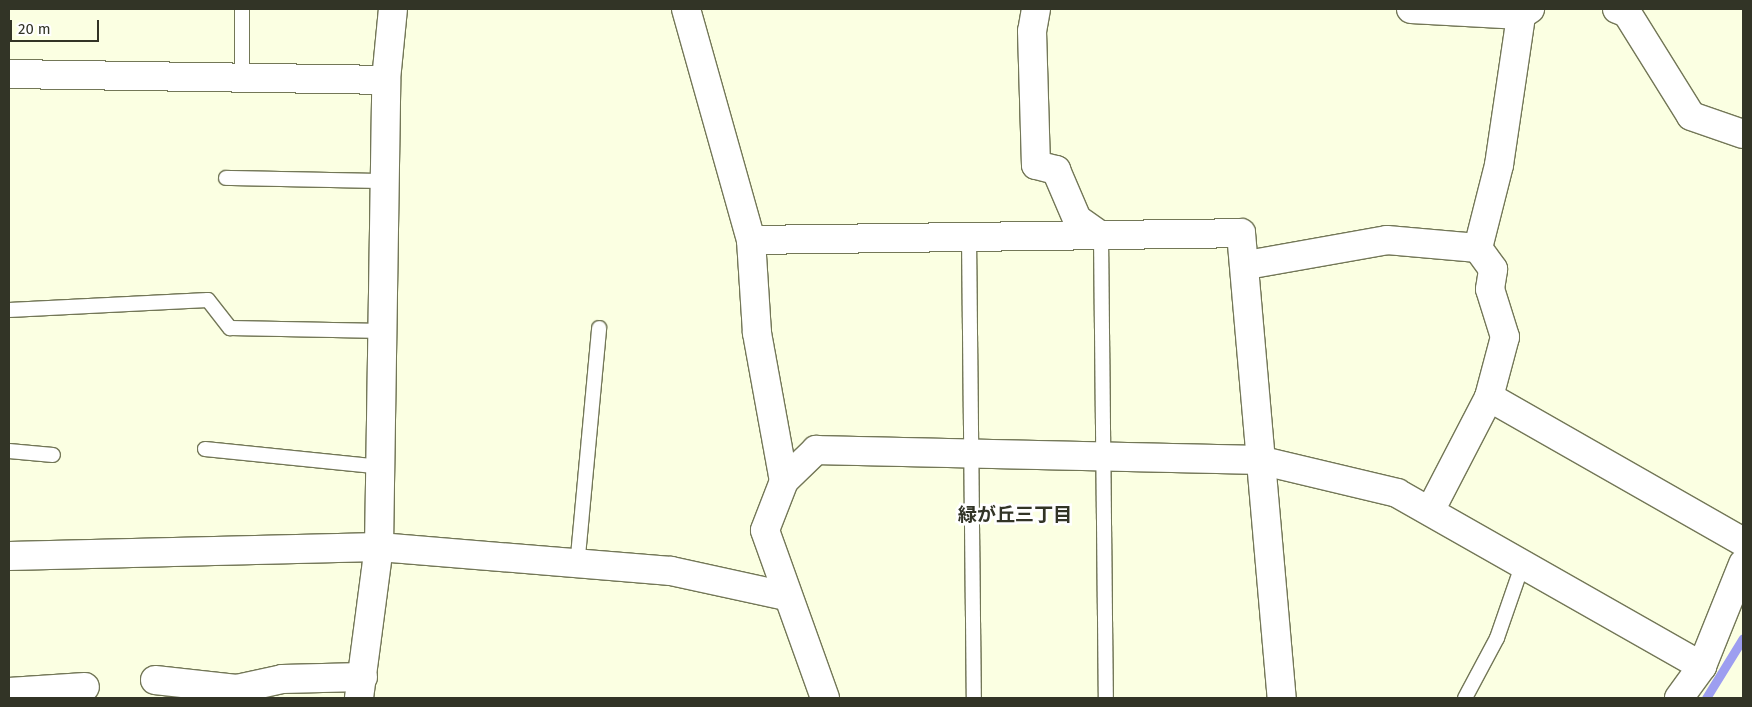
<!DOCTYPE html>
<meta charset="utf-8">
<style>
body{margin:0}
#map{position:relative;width:1752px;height:707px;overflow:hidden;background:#fbffe2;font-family:"Fira Sans","Noto Sans JP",sans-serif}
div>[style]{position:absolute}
.stream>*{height:9px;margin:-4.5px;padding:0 4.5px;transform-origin:4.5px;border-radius:4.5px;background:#9d9ef0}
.roads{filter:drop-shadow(1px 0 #737757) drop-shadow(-1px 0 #737757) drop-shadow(0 1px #737757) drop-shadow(0 -1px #737757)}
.lane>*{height:14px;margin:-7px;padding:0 7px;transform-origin:7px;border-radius:7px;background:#fff}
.street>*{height:28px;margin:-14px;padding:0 14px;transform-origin:14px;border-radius:14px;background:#fff}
span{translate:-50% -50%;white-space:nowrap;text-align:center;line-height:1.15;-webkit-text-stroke:5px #fff;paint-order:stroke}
.neighbourhood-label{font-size:19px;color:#323426;font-weight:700}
.frame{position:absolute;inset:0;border:10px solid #323426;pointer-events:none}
.scale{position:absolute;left:10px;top:20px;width:89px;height:22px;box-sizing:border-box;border:2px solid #323426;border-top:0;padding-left:6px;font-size:15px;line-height:18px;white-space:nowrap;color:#323426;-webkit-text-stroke:4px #fff;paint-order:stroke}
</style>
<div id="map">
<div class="stream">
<i style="left:1706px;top:698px;width:70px;rotate:-58.3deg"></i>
</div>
<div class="roads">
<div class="lane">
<i style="left:242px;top:9px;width:69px;rotate:90deg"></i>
<i style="left:226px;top:178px;width:159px;rotate:1.1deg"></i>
<i style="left:1101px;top:236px;width:462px;rotate:89.4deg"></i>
<i style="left:969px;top:237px;width:461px;rotate:89.4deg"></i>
<i style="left:9px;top:310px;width:199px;rotate:-2.9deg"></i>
<i style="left:208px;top:300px;width:36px;rotate:52deg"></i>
<i style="left:230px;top:328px;width:154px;rotate:1.1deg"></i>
<i style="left:205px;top:449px;width:177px;rotate:5.8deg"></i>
<i style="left:9px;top:451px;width:44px;rotate:5.2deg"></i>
<i style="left:577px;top:567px;width:240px;rotate:-84.7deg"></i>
<i style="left:1465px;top:698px;width:68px;rotate:-61.9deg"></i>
<i style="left:1497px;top:638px;width:76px;rotate:-70.9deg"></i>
</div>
<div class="street">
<i style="left:686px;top:9px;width:240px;rotate:74.3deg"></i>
<i style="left:751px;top:240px;width:93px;rotate:86.3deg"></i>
<i style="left:757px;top:333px;width:150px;rotate:79.7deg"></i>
<i style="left:1036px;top:9px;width:22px;rotate:100deg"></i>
<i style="left:1032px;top:31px;width:134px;rotate:88.3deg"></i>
<i style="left:1036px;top:165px;width:21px;rotate:14deg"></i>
<i style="left:1056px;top:170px;width:53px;rotate:66.8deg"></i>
<i style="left:1077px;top:219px;width:29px;rotate:35deg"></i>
<i style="left:1411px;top:9px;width:110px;rotate:3.1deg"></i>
<i style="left:1521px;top:15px;width:11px;rotate:-34deg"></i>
<i style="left:1617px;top:9px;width:11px;rotate:22deg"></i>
<i style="left:1627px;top:13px;width:121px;rotate:58.1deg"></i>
<i style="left:1691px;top:116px;width:55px;rotate:19.1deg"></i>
<i style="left:9px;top:74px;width:377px;rotate:0.9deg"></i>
<i style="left:751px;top:240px;width:490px;rotate:-0.8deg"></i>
<i style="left:1241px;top:233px;width:467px;rotate:85deg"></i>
<i style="left:1247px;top:265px;width:142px;rotate:-10.1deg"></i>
<i style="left:1387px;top:240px;width:91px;rotate:5deg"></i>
<i style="left:1489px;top:397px;width:292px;rotate:29.7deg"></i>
<i style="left:1430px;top:511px;width:128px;rotate:-62.6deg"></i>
<i style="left:1489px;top:397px;width:62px;rotate:-75.1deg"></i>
<i style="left:1505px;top:337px;width:50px;rotate:-107.4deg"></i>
<i style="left:1490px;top:289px;width:20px;rotate:-81deg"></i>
<i style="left:1493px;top:269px;width:26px;rotate:-126deg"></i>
<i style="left:1478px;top:248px;width:86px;rotate:-75.8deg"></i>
<i style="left:1499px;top:165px;width:158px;rotate:-81.6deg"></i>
<i style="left:9px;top:556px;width:370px;rotate:-1.4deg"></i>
<i style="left:379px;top:547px;width:293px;rotate:4.7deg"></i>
<i style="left:671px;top:571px;width:118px;rotate:12.3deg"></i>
<i style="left:155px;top:680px;width:82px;rotate:6.3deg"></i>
<i style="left:237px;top:689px;width:46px;rotate:-12.5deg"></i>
<i style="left:282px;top:679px;width:81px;rotate:-1.4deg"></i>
<i style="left:9px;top:692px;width:76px;rotate:-3.8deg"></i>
<i style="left:359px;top:698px;width:152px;rotate:-82.5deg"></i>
<i style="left:379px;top:547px;width:467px;rotate:-89.1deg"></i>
<i style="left:386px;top:80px;width:71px;rotate:-84.4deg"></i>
<i style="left:825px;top:698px;width:178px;rotate:-109.7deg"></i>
<i style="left:765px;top:530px;width:53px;rotate:-68.8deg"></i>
<i style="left:784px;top:481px;width:45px;rotate:-44.1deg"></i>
<i style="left:816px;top:450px;width:443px;rotate:1.3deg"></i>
<i style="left:1259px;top:460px;width:142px;rotate:13.4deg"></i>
<i style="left:1397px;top:493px;width:351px;rotate:29.6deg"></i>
<i style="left:1679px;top:698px;width:39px;rotate:-54deg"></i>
<i style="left:1702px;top:666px;width:110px;rotate:-68.1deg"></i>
</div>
</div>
<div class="neighbourhood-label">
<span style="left:1015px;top:515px">緑が丘三丁目</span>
</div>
<div class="frame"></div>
<div class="scale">20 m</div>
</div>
